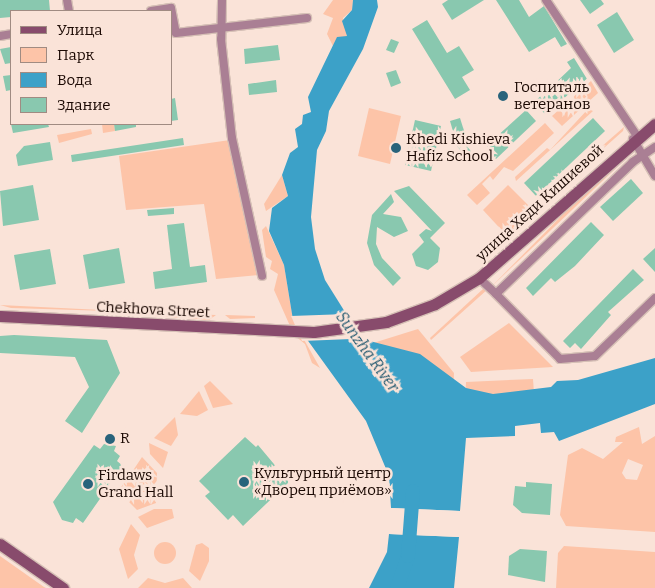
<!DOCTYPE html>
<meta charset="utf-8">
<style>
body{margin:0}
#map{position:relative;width:655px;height:588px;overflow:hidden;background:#fae3d8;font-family:Bitter,serif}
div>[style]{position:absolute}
.green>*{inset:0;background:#fdc4a8}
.round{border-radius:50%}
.water>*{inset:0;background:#3ca1c8}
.pier>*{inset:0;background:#fae3d8}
.river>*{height:14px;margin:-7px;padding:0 7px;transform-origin:7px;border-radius:7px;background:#3ca1c8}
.building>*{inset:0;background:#89c8af}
.roads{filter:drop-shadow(1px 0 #d6c0b6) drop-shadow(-1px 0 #d6c0b6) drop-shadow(0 1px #d6c0b6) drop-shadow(0 -1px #d6c0b6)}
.street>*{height:8px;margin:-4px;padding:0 4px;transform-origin:4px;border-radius:4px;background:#aa7f94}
.secondary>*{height:11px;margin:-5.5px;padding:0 5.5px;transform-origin:5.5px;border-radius:5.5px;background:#884b6c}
.dots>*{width:14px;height:14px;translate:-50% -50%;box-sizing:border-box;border:2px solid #fae3d8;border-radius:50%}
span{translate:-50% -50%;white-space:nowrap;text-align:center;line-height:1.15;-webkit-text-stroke:5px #fae3d8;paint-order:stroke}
.poi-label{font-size:15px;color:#1a0802}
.left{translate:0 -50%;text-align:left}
.street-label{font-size:15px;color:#1a0802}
.water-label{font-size:16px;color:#265b71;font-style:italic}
.legend{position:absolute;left:10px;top:10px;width:162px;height:115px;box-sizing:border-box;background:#fae3d8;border:1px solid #a08b82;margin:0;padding:6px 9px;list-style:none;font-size:15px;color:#1a0802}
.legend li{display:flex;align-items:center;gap:10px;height:25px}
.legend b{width:25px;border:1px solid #a08b82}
</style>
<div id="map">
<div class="green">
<i style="clip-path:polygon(333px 0,353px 0,352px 10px,343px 18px,347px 36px,333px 46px,327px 34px,333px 18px,323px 14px)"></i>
<i style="clip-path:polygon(591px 81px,598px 93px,562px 126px,552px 116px)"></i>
<i style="clip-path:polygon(369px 108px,401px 116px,390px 164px,358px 156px)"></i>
<i style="clip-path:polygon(588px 109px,593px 111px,516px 181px,515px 177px,547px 148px,550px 150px)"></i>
<i style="clip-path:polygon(545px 123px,554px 133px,513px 171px,504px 167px,493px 180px,490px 176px,482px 184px,490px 193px,477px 205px,467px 195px)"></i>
<i style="clip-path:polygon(102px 124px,114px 124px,115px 131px,103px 133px)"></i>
<i style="clip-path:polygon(624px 127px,623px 131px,587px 163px,585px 161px)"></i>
<i style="clip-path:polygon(91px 129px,92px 134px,59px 143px,57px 135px)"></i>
<i style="clip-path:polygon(230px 140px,258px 275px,216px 279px,204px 204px,126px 210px,119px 156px)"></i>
<i style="clip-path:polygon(633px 152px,491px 287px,585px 192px)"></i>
<i style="clip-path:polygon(282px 175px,288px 196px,266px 211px,264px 204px)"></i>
<i style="clip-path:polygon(508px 185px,534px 211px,508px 237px,483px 210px)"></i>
<i style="clip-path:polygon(266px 226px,284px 265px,293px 320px,320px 368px,312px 363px,305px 344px,294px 335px,274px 290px,278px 274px,270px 269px,272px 261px,266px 257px,262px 230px)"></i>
<i style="clip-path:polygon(483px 289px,488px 289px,431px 340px,430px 338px)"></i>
<i style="clip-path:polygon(0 305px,142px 312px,11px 308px)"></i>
<i style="clip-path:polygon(149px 312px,181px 314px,182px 318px,154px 316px)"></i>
<i style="clip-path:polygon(187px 314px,216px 315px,209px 320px,188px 318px)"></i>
<i style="clip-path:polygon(225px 315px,255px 316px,255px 318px,230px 319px)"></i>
<i style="clip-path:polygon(509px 323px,553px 367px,471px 372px,460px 357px)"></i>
<i style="clip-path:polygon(418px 329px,454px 373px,451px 461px,370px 344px)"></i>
<i style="clip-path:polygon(533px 379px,536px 421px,464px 429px,466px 382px)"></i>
<i style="clip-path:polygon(210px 381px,233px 404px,213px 408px,204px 386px)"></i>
<i style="clip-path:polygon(199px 391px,208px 410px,197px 416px,180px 414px)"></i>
<i style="clip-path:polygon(175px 417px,178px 435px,171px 446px,154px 438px)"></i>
<i style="clip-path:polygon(evenodd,639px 427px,642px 444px,655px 436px,655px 532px,566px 526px,560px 515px,568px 455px,582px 448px,603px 459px,623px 442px,615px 442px,616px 437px,639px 427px,628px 459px,643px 465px,637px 480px,626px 479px,622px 473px,628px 459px)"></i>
<i style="clip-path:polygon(149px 443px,168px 452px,163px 468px,150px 454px)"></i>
<i style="clip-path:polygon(142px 457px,157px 473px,156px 503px,137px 510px,118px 491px,128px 478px,132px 481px,136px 476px,132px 472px)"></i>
<i style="clip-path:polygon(154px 509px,172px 509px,174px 518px,147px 528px,138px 517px)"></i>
<i style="clip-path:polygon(131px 524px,140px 535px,134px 555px,138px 569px,128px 579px,119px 549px)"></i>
<i class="round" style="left:154px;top:542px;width:22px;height:22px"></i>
<i style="clip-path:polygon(202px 543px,209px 548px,209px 561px,200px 581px,189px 571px,196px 545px)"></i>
<i style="clip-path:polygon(564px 546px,655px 552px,655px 588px,556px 588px,558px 553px)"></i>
<i style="clip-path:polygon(0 556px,44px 587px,46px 588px,0 588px)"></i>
<i style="clip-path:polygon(148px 578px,165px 583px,183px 578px,192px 588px,138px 588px)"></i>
</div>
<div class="water">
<i style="clip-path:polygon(353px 0,377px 0,378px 7px,363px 49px,329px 111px,326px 131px,317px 150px,311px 217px,315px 249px,325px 280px,345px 312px,344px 320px,362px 339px,420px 354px,466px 388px,493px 394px,551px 387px,557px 381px,578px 380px,655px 358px,655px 404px,559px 441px,554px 432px,541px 433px,540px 423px,515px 426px,515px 436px,466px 438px,460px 511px,391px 508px,389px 476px,366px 421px,293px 320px,284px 265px,269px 231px,272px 208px,288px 196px,282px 175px,290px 153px,298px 147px,295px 129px,302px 124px,303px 115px,311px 112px,308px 97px,337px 37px,347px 36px,342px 21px,352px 10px)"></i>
<i style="clip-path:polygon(389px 534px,459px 537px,454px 588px,369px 588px,387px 552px)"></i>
</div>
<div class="pier">
<i style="clip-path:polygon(347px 314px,352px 328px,362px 336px,376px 338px,302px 341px,291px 316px)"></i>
<i style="clip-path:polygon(391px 508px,460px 511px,460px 513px,391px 510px)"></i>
<i style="clip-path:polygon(390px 531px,459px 535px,459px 537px,389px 534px)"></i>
</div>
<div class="river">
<i style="left:397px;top:588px;width:34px;rotate:-71deg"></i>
<i style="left:408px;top:556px;width:65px;rotate:-85.6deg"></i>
</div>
<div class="building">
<i style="clip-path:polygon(0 0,49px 0,50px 11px,11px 11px,11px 17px,0 18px)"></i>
<i style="clip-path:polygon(448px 0,484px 0,452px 20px,442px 4px)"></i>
<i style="clip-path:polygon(496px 0,519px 0,529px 17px,544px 6px,567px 44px,561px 47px,555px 37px,529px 52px)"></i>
<i style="clip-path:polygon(580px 0,601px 0,604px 4px,590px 14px)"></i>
<i style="clip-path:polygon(617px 12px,634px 40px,614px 53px,597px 25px)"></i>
<i style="clip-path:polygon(427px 20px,447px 53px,459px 46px,474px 70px,462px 77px,470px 90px,455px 99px,412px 29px)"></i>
<i style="clip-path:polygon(391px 39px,399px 42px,394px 53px,386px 50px)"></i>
<i style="clip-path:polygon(278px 45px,280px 60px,245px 64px,244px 49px)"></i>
<i style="clip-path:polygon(11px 47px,11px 63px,5px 64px,0 49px)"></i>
<i style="clip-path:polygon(574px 58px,587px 79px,545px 114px,534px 102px,544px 93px,540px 88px,546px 82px,550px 88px,571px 68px,567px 62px)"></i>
<i style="clip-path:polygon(396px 70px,401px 83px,391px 87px,386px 73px)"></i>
<i style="clip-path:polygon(11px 75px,11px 90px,6px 91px,3px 76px)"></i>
<i style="clip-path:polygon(276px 80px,277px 92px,249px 95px,248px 84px)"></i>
<i style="clip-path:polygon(175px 98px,178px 120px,171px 121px,171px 99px)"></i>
<i style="clip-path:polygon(526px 110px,536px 121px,496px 159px,485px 147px)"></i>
<i style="clip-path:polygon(460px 118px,472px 156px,461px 159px,450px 121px)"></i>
<i style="clip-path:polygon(593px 118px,605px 131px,536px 196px,524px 183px)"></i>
<i style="clip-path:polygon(415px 120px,441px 126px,431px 171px,405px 165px)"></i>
<i style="clip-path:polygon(11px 124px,48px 124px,49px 127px,13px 133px)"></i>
<i style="clip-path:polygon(114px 124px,136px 124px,136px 127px,115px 131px)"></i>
<i style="clip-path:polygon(183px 138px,184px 145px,72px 162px,71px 155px)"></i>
<i style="clip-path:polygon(50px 142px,53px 160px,18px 166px,16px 155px,24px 146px)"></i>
<i style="clip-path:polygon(631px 179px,643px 193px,613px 221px,600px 207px)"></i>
<i style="clip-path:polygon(33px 185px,39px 220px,3px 226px,0 191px)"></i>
<i style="clip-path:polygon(409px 186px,445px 223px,430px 238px,440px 248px,438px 262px,428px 270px,416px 266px,412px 254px,424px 242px,419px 235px,426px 229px,432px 231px,394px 191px)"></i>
<i style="clip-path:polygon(391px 194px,394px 202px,383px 214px,401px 217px,408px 231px,394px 237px,377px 227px,376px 244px,382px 258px,401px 278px,393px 286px,374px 265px,367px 243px,372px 215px)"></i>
<i style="clip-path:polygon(174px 208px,174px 214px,148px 216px,147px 210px)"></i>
<i style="clip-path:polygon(591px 222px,604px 235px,575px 266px,555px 282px,551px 278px,533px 296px,526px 288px)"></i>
<i style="clip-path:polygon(184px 223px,190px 267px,205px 265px,207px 282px,155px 289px,153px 272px,172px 269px,167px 225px)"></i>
<i style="clip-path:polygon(119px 248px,125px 283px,89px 289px,83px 255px)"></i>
<i style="clip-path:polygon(655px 248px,655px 272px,643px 259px)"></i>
<i style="clip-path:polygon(50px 249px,56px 284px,20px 290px,14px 255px)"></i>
<i style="clip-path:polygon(633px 269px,644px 280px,608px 312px,611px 315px,581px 349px,575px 343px,570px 348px,563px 341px)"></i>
<i style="clip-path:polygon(14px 335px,107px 340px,120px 373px,82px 433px,65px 421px,89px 387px,75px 357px,0 353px,0 336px)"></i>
<i style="clip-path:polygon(245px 437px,256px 447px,258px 445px,289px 482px,243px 526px,233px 515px,228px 520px,205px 496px,210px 492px,199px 481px)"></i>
<i style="clip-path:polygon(104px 444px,116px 446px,114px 451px,120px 456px,117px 461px,123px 466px,83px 523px,76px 518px,73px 523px,62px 520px,53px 502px,94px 445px,100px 449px)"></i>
<i style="clip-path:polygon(526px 482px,552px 484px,550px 515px,522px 513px,513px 505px,515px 486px,526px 487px)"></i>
<i style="clip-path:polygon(520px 549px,547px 551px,545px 582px,508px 575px,509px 556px)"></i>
</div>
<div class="roads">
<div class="street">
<i style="left:67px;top:0;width:11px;rotate:80deg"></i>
<i style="left:222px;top:0;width:39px;rotate:91deg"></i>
<i style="left:221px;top:39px;width:100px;rotate:83.7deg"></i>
<i style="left:232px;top:138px;width:141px;rotate:77.7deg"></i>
<i style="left:546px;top:0;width:164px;rotate:56.2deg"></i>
<i style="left:151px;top:11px;width:20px;rotate:-9deg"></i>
<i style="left:171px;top:8px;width:25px;rotate:79deg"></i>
<i style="left:176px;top:33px;width:132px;rotate:-6.5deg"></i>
<i style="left:0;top:36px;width:11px;rotate:-10deg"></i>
<i style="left:633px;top:139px;width:43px;rotate:59.3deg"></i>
<i style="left:655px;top:147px;width:27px;rotate:146deg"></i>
<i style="left:633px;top:162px;width:190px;rotate:136.1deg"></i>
<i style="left:496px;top:294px;width:91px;rotate:45.4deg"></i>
<i style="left:560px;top:359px;width:35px;rotate:-5deg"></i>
<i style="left:595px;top:356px;width:83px;rotate:-44deg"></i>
<i style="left:479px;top:278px;width:23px;rotate:43deg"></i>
</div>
<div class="secondary">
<i style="left:0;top:316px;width:314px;rotate:2.9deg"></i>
<i style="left:314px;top:332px;width:73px;rotate:-7.9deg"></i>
<i style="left:386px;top:322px;width:52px;rotate:-20.2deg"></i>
<i style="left:435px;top:304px;width:51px;rotate:-30.6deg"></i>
<i style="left:479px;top:278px;width:234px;rotate:-41.2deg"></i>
<i style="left:0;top:544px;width:77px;rotate:34.9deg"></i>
</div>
</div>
<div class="dots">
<i style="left:503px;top:96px;background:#28637b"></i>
<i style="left:396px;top:148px;background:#28637b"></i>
<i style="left:110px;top:439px;background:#28637b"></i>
<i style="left:244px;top:482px;background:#28637b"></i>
<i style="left:88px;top:484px;background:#28637b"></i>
</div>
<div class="poi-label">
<span class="left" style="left:514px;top:96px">Госпиталь<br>ветеранов</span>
<span class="left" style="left:406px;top:148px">Khedi Kishieva<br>Hafiz School</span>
<span class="left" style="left:120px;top:439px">R</span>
<span class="left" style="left:254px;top:482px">Культурный центр<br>«Дворец приёмов»</span>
<span class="left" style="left:98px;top:484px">Firdaws<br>Grand Hall</span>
</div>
<div class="street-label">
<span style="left:540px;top:203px;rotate:-42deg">улица Хеди Кишиевой</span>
<span style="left:153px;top:310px;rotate:3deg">Chekhova Street</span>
</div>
<div class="water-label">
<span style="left:367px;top:352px;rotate:54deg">Sunzha River</span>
</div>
<ul class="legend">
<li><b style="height:6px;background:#884b6c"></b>Улица</li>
<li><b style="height:14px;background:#fdc4a8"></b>Парк</li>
<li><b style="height:14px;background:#3ca1c8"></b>Вода</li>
<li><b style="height:14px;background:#89c8af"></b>Здание</li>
</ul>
</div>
